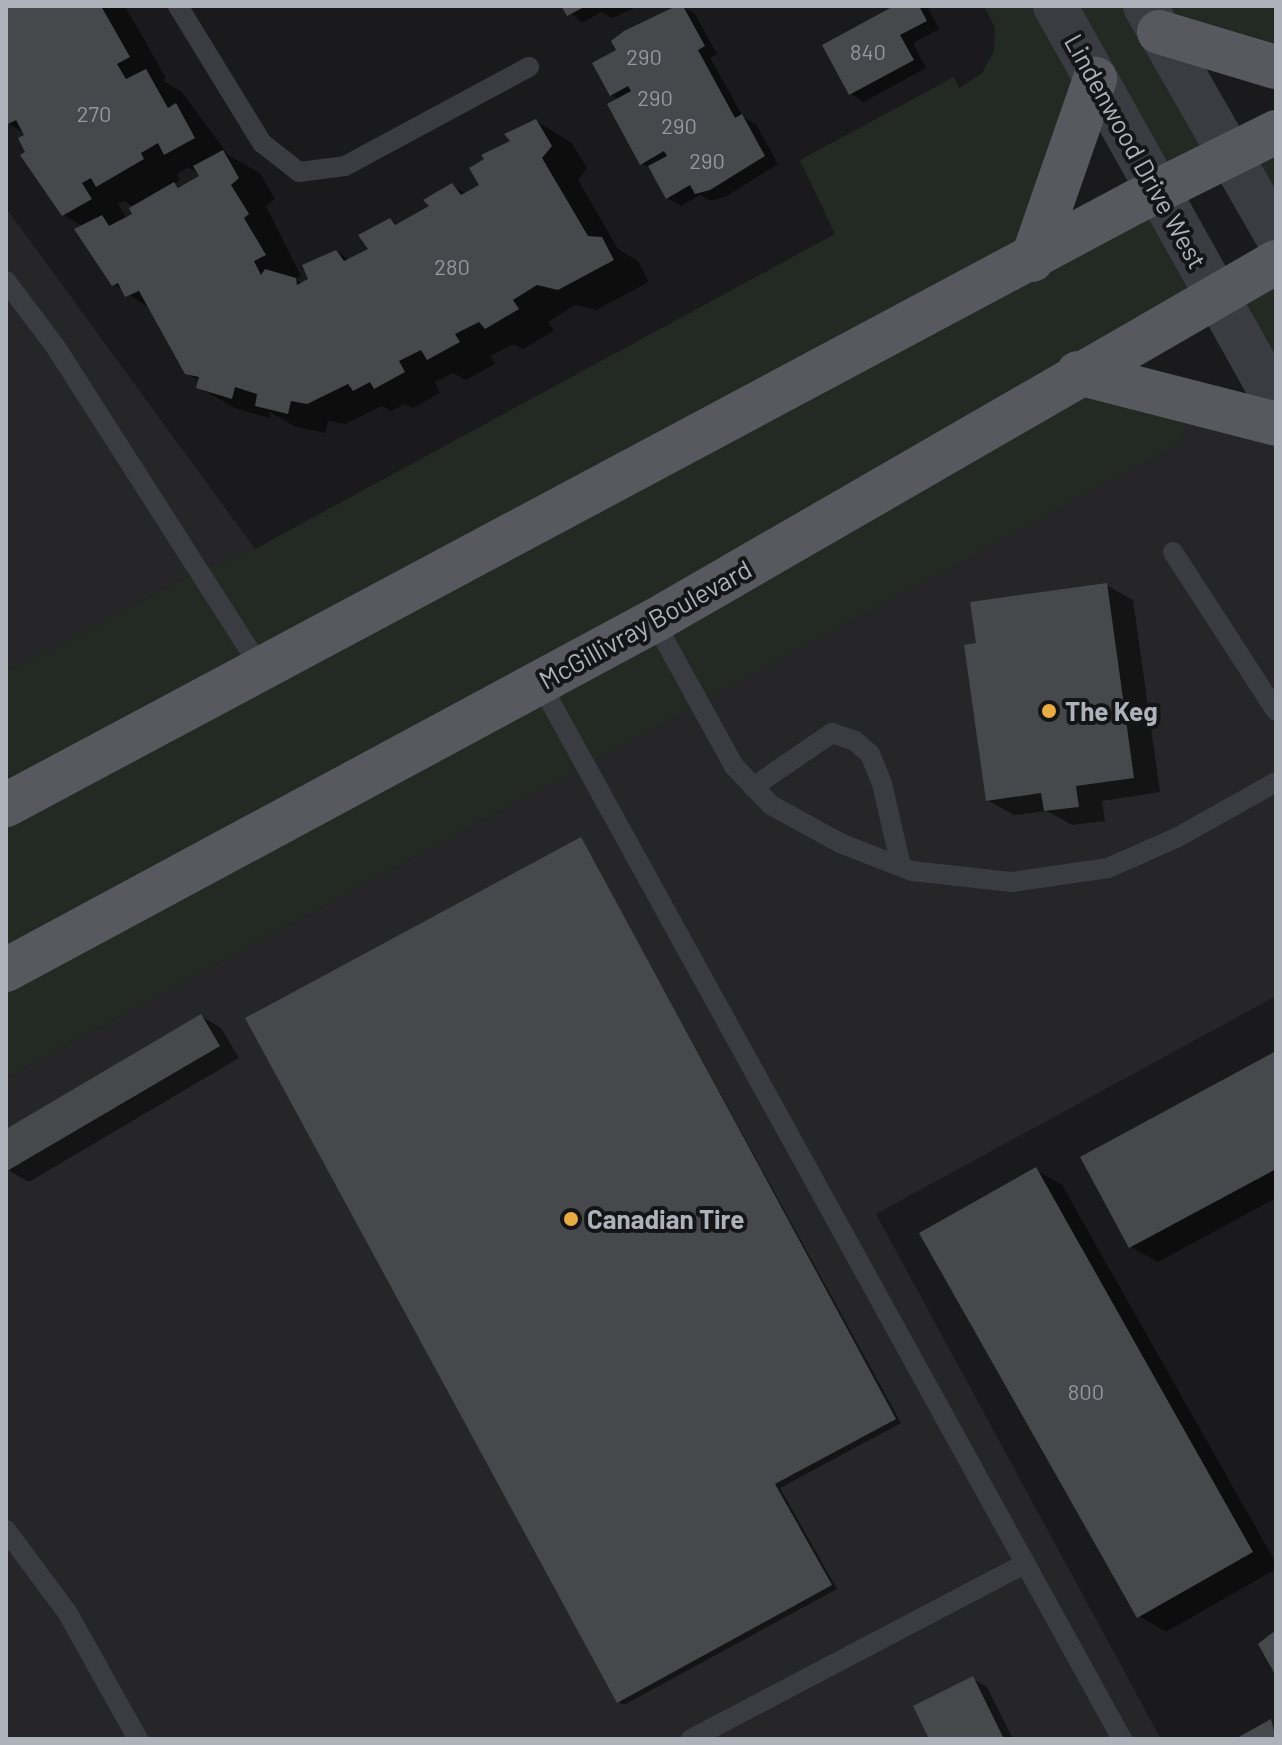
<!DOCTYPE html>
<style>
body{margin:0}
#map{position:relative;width:1282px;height:1745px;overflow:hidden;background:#1a1a1c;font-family:Barlow,sans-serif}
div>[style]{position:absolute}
.built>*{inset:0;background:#262629}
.green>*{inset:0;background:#222a23}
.shadow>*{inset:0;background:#0007}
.building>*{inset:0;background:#47484c}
.service>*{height:20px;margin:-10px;padding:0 10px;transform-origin:10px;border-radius:10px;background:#3b3c41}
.tertiary>*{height:44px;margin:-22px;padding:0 22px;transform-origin:22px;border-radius:22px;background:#3b3c41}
.primary>*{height:44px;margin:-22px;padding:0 22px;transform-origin:22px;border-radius:22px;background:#57595f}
.dots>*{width:22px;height:22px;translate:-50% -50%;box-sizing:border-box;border:4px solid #151517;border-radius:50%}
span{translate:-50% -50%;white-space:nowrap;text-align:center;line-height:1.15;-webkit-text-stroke:8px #151517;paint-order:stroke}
.number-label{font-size:22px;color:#94989f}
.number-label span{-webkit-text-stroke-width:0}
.street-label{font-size:26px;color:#adb2bb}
.poi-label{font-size:26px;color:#adb2bb;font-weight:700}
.left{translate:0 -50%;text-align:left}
.frame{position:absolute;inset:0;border:8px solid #adb2bb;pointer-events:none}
</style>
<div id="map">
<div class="built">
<i style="clip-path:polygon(6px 208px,255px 549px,200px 571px,6px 672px)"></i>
<i style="clip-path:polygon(1190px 400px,1276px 424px,1276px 996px,876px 1214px,1161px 1739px,6px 1739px,6px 1078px,1180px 442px)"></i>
</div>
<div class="green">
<i style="clip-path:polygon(evenodd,1276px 6px,1276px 67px,1161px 33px,1232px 156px,1276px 132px,1276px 235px,1232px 156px,1158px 193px,1217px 295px,1276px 262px,1276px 401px,1217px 296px,1079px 373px,1190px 400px,1181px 442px,6px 1078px,6px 672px,200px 571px,255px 549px,835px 234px,800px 160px,954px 77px,959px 88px,982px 73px,994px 51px,995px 28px,985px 8px,1276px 6px,1094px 79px,1157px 193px,1033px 259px,1094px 79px)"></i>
</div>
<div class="shadow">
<i style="clip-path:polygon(evenodd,6px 6px,125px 6px,166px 78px,162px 80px,182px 92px,228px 155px,260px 173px,275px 199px,266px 206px,301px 276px,295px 279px,303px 284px,336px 252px,350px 260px,371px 249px,390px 220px,398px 225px,433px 207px,452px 186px,467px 194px,482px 186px,513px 142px,536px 121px,572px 143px,587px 168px,578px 180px,618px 249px,638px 261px,649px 282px,596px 310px,575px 305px,548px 322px,554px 331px,523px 349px,514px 344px,490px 356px,495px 364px,466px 380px,453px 373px,435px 382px,440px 393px,413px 408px,405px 404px,391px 411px,382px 406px,345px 424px,328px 421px,325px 433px,294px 426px,270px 412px,269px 418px,235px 408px,198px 387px,200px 381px,186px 373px,152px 310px,114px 284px,84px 227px,64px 215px,28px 153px,27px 135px,6px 122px,6px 6px,189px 167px,202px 177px,182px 188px,174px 184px,180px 180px,177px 174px,189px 167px,6px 6px,124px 201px,134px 207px,135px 215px,127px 219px,118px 204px,124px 201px)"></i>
<i style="clip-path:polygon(563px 6px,639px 6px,612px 18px,601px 12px,582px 23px)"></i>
<i style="clip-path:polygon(680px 6px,695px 14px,717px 54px,710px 58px,730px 93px,743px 117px,756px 124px,778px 164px,725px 197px,710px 201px,700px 195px,681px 206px,667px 198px,652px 169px,641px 163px,619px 100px,611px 95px,619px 51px)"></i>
<i style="clip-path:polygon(898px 6px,927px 6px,939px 29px,913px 43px,926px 68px,864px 102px,851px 94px)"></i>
<i style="clip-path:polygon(1106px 585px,1133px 600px,1160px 792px,1102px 801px,1105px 821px,1072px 825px,1047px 811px,1014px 815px,987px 800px,978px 645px)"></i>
<i style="clip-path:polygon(581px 839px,901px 1423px,780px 1488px,837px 1589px,624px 1705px,618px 1702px)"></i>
<i style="clip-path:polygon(201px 1016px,221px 1028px,239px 1058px,29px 1182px,8px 1170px,6px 1131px)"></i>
<i style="clip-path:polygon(1276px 1053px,1276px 1198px,1158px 1262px,1131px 1247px)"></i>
<i style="clip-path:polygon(1036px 1170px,1062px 1185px,1276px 1563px,1276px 1569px,1166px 1632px,1139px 1616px)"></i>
<i style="clip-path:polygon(973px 1679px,987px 1687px,1013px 1739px,931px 1739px)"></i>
<i style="clip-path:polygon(1271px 1721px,1276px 1739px,1239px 1739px)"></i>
</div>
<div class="building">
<i style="clip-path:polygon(6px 6px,101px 6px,130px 57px,117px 64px,126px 79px,146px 69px,168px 108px,176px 103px,195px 138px,164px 155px,158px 143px,141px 153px,144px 159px,96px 187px,91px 178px,82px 183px,92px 199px,62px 216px,20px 155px,25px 152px,18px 138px,24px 135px,16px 120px,6px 125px)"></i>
<i style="clip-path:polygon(561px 6px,586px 6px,567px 16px)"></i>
<i style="clip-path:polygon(676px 6px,683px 6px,705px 46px,698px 50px,735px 118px,742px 114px,765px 156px,710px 190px,695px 194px,690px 185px,666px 199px,648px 166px,667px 156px,664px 151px,640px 165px,607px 104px,631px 91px,628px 86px,610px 96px,592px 63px,616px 50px,611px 41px,624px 31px)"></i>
<i style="clip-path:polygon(894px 6px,919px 6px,927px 21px,900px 35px,914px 60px,849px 95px,822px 45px)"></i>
<i style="clip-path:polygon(536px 119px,552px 146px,542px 158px,588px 236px,602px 237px,614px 260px,558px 290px,537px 285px,513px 300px,519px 309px,485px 329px,479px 322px,455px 334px,460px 342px,427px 360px,421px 350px,399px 361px,405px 372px,374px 389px,370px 382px,353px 391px,348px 384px,307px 404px,291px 401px,288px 414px,255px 406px,257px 394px,235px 387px,232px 399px,196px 388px,199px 377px,185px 374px,139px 291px,125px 297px,118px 283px,112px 286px,74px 229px,102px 215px,109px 226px,132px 214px,129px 208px,174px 182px,178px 188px,199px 176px,193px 166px,223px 150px,239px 178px,231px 185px,249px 214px,244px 218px,266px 255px,254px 261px,261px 275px,265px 269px,296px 278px,297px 285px,308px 279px,302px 265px,336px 250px,344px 261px,368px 249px,358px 235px,390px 218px,395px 225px,429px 206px,423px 200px,452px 183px,461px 195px,479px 185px,469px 168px,484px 159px,481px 155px,510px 141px,504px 134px)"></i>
<i style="clip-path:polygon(1107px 583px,1134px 778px,1076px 786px,1079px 807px,1044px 811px,1041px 793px,986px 801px,964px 645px,976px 643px,970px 602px)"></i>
<i style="clip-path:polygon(581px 837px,896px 1419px,775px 1484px,832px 1585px,617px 1703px,245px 1018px)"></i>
<i style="clip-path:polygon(201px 1014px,220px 1046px,7px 1171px,6px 1129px)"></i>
<i style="clip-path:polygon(1276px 1051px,1276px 1169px,1129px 1248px,1080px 1157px)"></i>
<i style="clip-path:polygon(1036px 1167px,1253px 1552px,1137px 1618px,919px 1233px)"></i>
<i style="clip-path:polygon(1276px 1630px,1276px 1676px,1258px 1644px)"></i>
<i style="clip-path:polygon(973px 1676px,1004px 1739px,929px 1739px,913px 1706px)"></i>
<i style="clip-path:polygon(1271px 1719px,1276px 1739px,1235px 1739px)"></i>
</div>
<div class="service">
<i style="left:178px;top:6px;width:161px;rotate:58.5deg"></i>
<i style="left:262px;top:143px;width:47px;rotate:38.1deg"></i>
<i style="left:299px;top:172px;width:46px;rotate:-7.4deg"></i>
<i style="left:345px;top:166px;width:209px;rotate:-28.3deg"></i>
<i style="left:6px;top:281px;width:81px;rotate:53deg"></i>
<i style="left:55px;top:346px;width:380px;rotate:57.4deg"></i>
<i style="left:1173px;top:552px;width:189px;rotate:57.1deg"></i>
<i style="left:654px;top:621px;width:166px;rotate:61.1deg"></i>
<i style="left:734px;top:766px;width:54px;rotate:46.5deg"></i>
<i style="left:771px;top:805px;width:79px;rotate:28.8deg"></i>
<i style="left:840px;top:843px;width:77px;rotate:21.3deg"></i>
<i style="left:912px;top:871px;width:101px;rotate:6.3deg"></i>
<i style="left:1012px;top:882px;width:97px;rotate:-8.3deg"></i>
<i style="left:1108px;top:868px;width:77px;rotate:-23.9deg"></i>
<i style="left:1178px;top:837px;width:112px;rotate:-29.3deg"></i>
<i style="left:540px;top:683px;width:1206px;rotate:61.14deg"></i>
<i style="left:753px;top:787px;width:96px;rotate:-34.4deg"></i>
<i style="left:832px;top:733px;width:24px;rotate:19deg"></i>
<i style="left:855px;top:741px;width:20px;rotate:41deg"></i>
<i style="left:870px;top:754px;width:32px;rotate:68deg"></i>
<i style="left:882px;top:784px;width:84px;rotate:77deg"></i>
<i style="left:6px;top:1530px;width:102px;rotate:53.4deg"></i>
<i style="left:67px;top:1612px;width:145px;rotate:60.8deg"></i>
<i style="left:691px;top:1739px;width:377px;rotate:-27.7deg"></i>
</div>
<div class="tertiary">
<i style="left:1055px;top:6px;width:453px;rotate:60.8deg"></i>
<i style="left:1145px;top:6px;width:264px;rotate:60.2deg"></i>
</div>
<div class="primary">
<i style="left:1159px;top:32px;width:122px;rotate:16.7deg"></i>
<i style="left:1032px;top:260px;width:192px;rotate:-70.8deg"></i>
<i style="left:1078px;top:373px;width:204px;rotate:14.4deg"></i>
<i style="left:6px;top:805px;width:1278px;rotate:-28.11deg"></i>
<i style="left:1133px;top:203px;width:160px;rotate:-26.4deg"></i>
<i style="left:6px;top:970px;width:736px;rotate:-28.31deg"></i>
<i style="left:654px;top:621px;width:718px;rotate:-29.99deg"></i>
</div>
<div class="dots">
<i style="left:1049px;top:711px;background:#e9ac45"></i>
<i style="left:571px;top:1219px;background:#e9ac45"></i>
</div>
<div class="number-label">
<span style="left:868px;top:52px">840</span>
<span style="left:644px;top:57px">290</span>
<span style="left:655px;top:98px">290</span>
<span style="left:94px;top:114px">270</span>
<span style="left:679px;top:126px">290</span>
<span style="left:707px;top:161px">290</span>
<span style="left:452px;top:267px">280</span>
<span style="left:1086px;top:1392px">800</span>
</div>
<div class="street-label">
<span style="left:1136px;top:151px;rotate:61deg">Lindenwood Drive West</span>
<span style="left:645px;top:624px;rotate:-29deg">McGillivray Boulevard</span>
</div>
<div class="poi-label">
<span class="left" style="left:1065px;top:711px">The Keg</span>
<span class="left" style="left:587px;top:1219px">Canadian Tire</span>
</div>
<div class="frame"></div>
</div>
